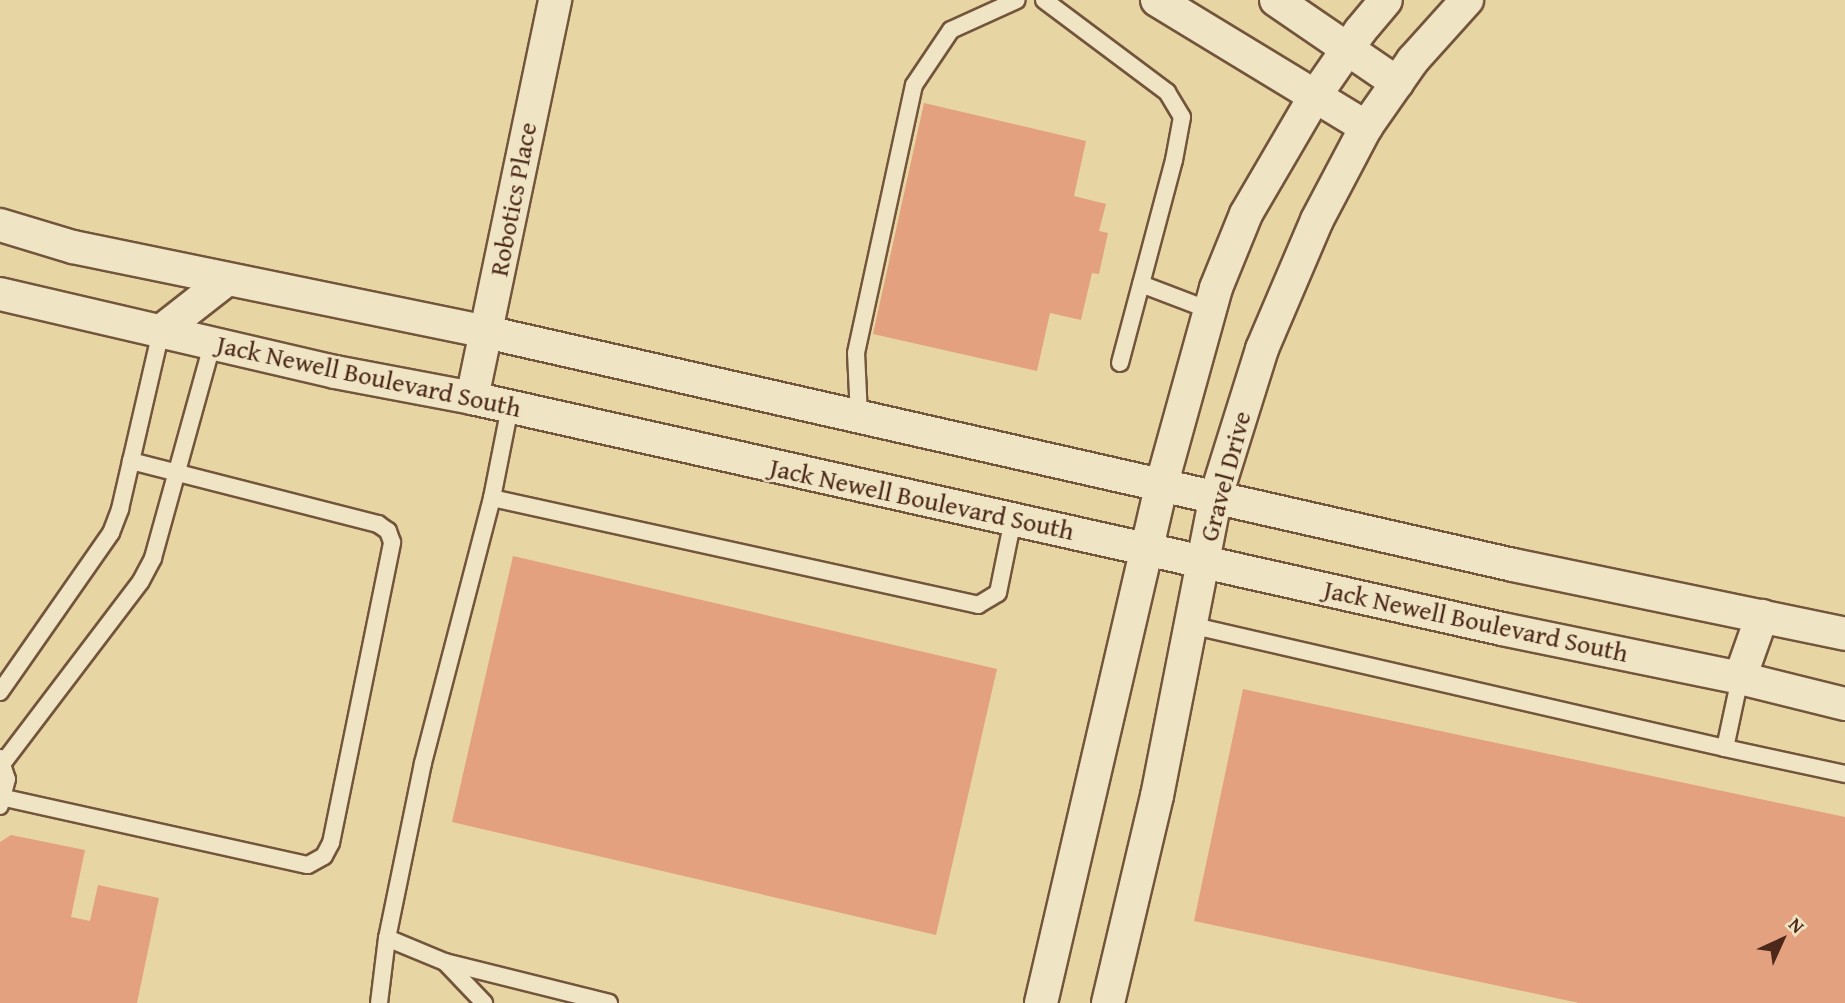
<!DOCTYPE html>
<style>
body{margin:0}
#map{position:relative;width:1845px;height:1003px;overflow:hidden;background:#e7d6a3;font-family:"Gentium Book Plus",serif}
div>[style]{position:absolute}
.building>*{inset:0;background:#e3a17f}
.roads{filter:drop-shadow(2px 0 #73543c) drop-shadow(-2px 0 #73543c) drop-shadow(0 2px #73543c) drop-shadow(0 -2px #73543c)}
.service>*{height:16px;margin:-8px;padding:0 8px;transform-origin:8px;border-radius:8px;background:#efe4c3}
.minor>*{height:32px;margin:-16px;padding:0 16px;transform-origin:16px;border-radius:16px;background:#efe4c3}
span{translate:-50% -50%;white-space:nowrap;text-align:center;line-height:1.15;-webkit-text-stroke:5px #efe4c3;paint-order:stroke}
.street-label{font-size:26px;color:#4c281a}
.north{position:absolute;left:1747px;top:905px;width:70px;height:70px;-webkit-text-stroke:5px #efe4c3;paint-order:stroke;rotate:45deg;font-size:19px;font-weight:700;line-height:28px;text-align:center;color:#4c281a}
.north::after{content:'';display:block;margin:auto;width:24px;height:32px;background:#4c281a;clip-path:polygon(50% 0,100% 100%,50% 72%,0 100%)}
</style>
<div id="map">
<div class="building">
<i style="clip-path:polygon(924px 103px,1086px 141px,1074px 196px,1106px 204px,1099px 231px,1108px 233px,1099px 274px,1092px 273px,1081px 320px,1050px 313px,1037px 371px,873px 334px)"></i>
<i style="clip-path:polygon(513px 556px,997px 669px,936px 935px,452px 822px)"></i>
<i style="clip-path:polygon(1243px 689px,1845px 817px,1845px 1003px,1579px 1003px,1194px 921px)"></i>
<i style="clip-path:polygon(11px 835px,85px 850px,71px 917px,90px 921px,98px 885px,159px 898px,137px 1003px,0 1003px,0 842px)"></i>
</div>
<div class="roads">
<div class="service">
<i style="left:1044px;top:0;width:154px;rotate:36.8deg"></i>
<i style="left:1167px;top:92px;width:29px;rotate:59deg"></i>
<i style="left:1182px;top:117px;width:44px;rotate:100.5deg"></i>
<i style="left:1174px;top:160px;width:210px;rotate:104.9deg"></i>
<i style="left:1141px;top:284px;width:73px;rotate:20.9deg"></i>
<i style="left:510px;top:407px;width:93px;rotate:101.2deg"></i>
<i style="left:492px;top:498px;width:274px;rotate:104.6deg"></i>
<i style="left:423px;top:763px;width:179px;rotate:101.6deg"></i>
<i style="left:387px;top:938px;width:63px;rotate:22.5deg"></i>
<i style="left:445px;top:962px;width:169px;rotate:14deg"></i>
<i style="left:859px;top:416px;width:63px;rotate:-92.7deg"></i>
<i style="left:856px;top:353px;width:274px;rotate:-77.8deg"></i>
<i style="left:914px;top:85px;width:66px;rotate:-56.1deg"></i>
<i style="left:951px;top:30px;width:72px;rotate:-24.4deg"></i>
<i style="left:492px;top:498px;width:498px;rotate:12.4deg"></i>
<i style="left:978px;top:605px;width:23px;rotate:-31deg"></i>
<i style="left:998px;top:593px;width:76px;rotate:-78.5deg"></i>
<i style="left:1190px;top:625px;width:549px;rotate:12.95deg"></i>
<i style="left:1725px;top:748px;width:72px;rotate:-77.9deg"></i>
<i style="left:0;top:692px;width:194px;rotate:-55.1deg"></i>
<i style="left:111px;top:533px;width:26px;rotate:-69deg"></i>
<i style="left:120px;top:509px;width:183px;rotate:-77deg"></i>
<i style="left:1725px;top:748px;width:123px;rotate:12.2deg"></i>
<i style="left:0;top:758px;width:22px;rotate:72deg"></i>
<i style="left:7px;top:779px;width:28px;rotate:105deg"></i>
<i style="left:3px;top:763px;width:228px;rotate:-52.8deg"></i>
<i style="left:141px;top:581px;width:26px;rotate:-62deg"></i>
<i style="left:153px;top:558px;width:224px;rotate:-74.5deg"></i>
<i style="left:5px;top:798px;width:310px;rotate:12.5deg"></i>
<i style="left:308px;top:865px;width:18px;rotate:-29deg"></i>
<i style="left:324px;top:856px;width:15px;rotate:-62deg"></i>
<i style="left:331px;top:843px;width:307px;rotate:-78.5deg"></i>
<i style="left:392px;top:542px;width:12px;rotate:-110deg"></i>
<i style="left:388px;top:531px;width:12px;rotate:-145deg"></i>
<i style="left:378px;top:524px;width:255px;rotate:-165.7deg"></i>
<i style="left:445px;top:962px;width:57px;rotate:46.4deg"></i>
<i style="left:379px;top:1003px;width:65px;rotate:-83deg"></i>
</div>
<div class="minor">
<i style="left:1157px;top:0;width:245px;rotate:31.3deg"></i>
<i style="left:1276px;top:0;width:147px;rotate:34.4deg"></i>
<i style="left:0;top:225px;width:76px;rotate:16.8deg"></i>
<i style="left:73px;top:247px;width:422px;rotate:11.6deg"></i>
<i style="left:486px;top:332px;width:1053px;rotate:12.78deg"></i>
<i style="left:1513px;top:565px;width:339px;rotate:11.7deg"></i>
<i style="left:0;top:294px;width:344px;rotate:13.1deg"></i>
<i style="left:335px;top:372px;width:139px;rotate:10.7deg"></i>
<i style="left:472px;top:398px;width:1056px;rotate:12.64deg"></i>
<i style="left:1502px;top:629px;width:243px;rotate:11.6deg"></i>
<i style="left:1740px;top:678px;width:108px;rotate:13.9deg"></i>
<i style="left:161px;top:331px;width:83px;rotate:-38.1deg"></i>
<i style="left:472px;top:398px;width:407px;rotate:-78.2deg"></i>
<i style="left:1740px;top:678px;width:66px;rotate:-70.5deg"></i>
<i style="left:1041px;top:1003px;width:534px;rotate:-76.9deg"></i>
<i style="left:1162px;top:483px;width:202px;rotate:-74.5deg"></i>
<i style="left:1216px;top:288px;width:80px;rotate:-67.9deg"></i>
<i style="left:1246px;top:214px;width:137px;rotate:-59.7deg"></i>
<i style="left:1315px;top:96px;width:79px;rotate:-55.3deg"></i>
<i style="left:1360px;top:31px;width:40px;rotate:-50deg"></i>
<i style="left:1108px;top:1003px;width:213px;rotate:-76.7deg"></i>
<i style="left:1157px;top:796px;width:306px;rotate:-78.9deg"></i>
<i style="left:1216px;top:496px;width:154px;rotate:-72.6deg"></i>
<i style="left:1262px;top:349px;width:140px;rotate:-66.9deg"></i>
<i style="left:1317px;top:220px;width:105px;rotate:-62.2deg"></i>
<i style="left:1366px;top:127px;width:82px;rotate:-55deg"></i>
<i style="left:1413px;top:60px;width:81px;rotate:-48deg"></i>
</div>
</div>
<div class="street-label">
<span style="left:513px;top:199px;rotate:-79deg">Robotics Place</span>
<span style="left:369px;top:376px;rotate:12deg">Jack Newell Boulevard South</span>
<span style="left:1225px;top:476px;rotate:-75deg">Gravel Drive</span>
<span style="left:922px;top:499px;rotate:12deg">Jack Newell Boulevard South</span>
<span style="left:1476px;top:621px;rotate:12deg">Jack Newell Boulevard South</span>
</div>
<div class="north">N</div>
</div>
